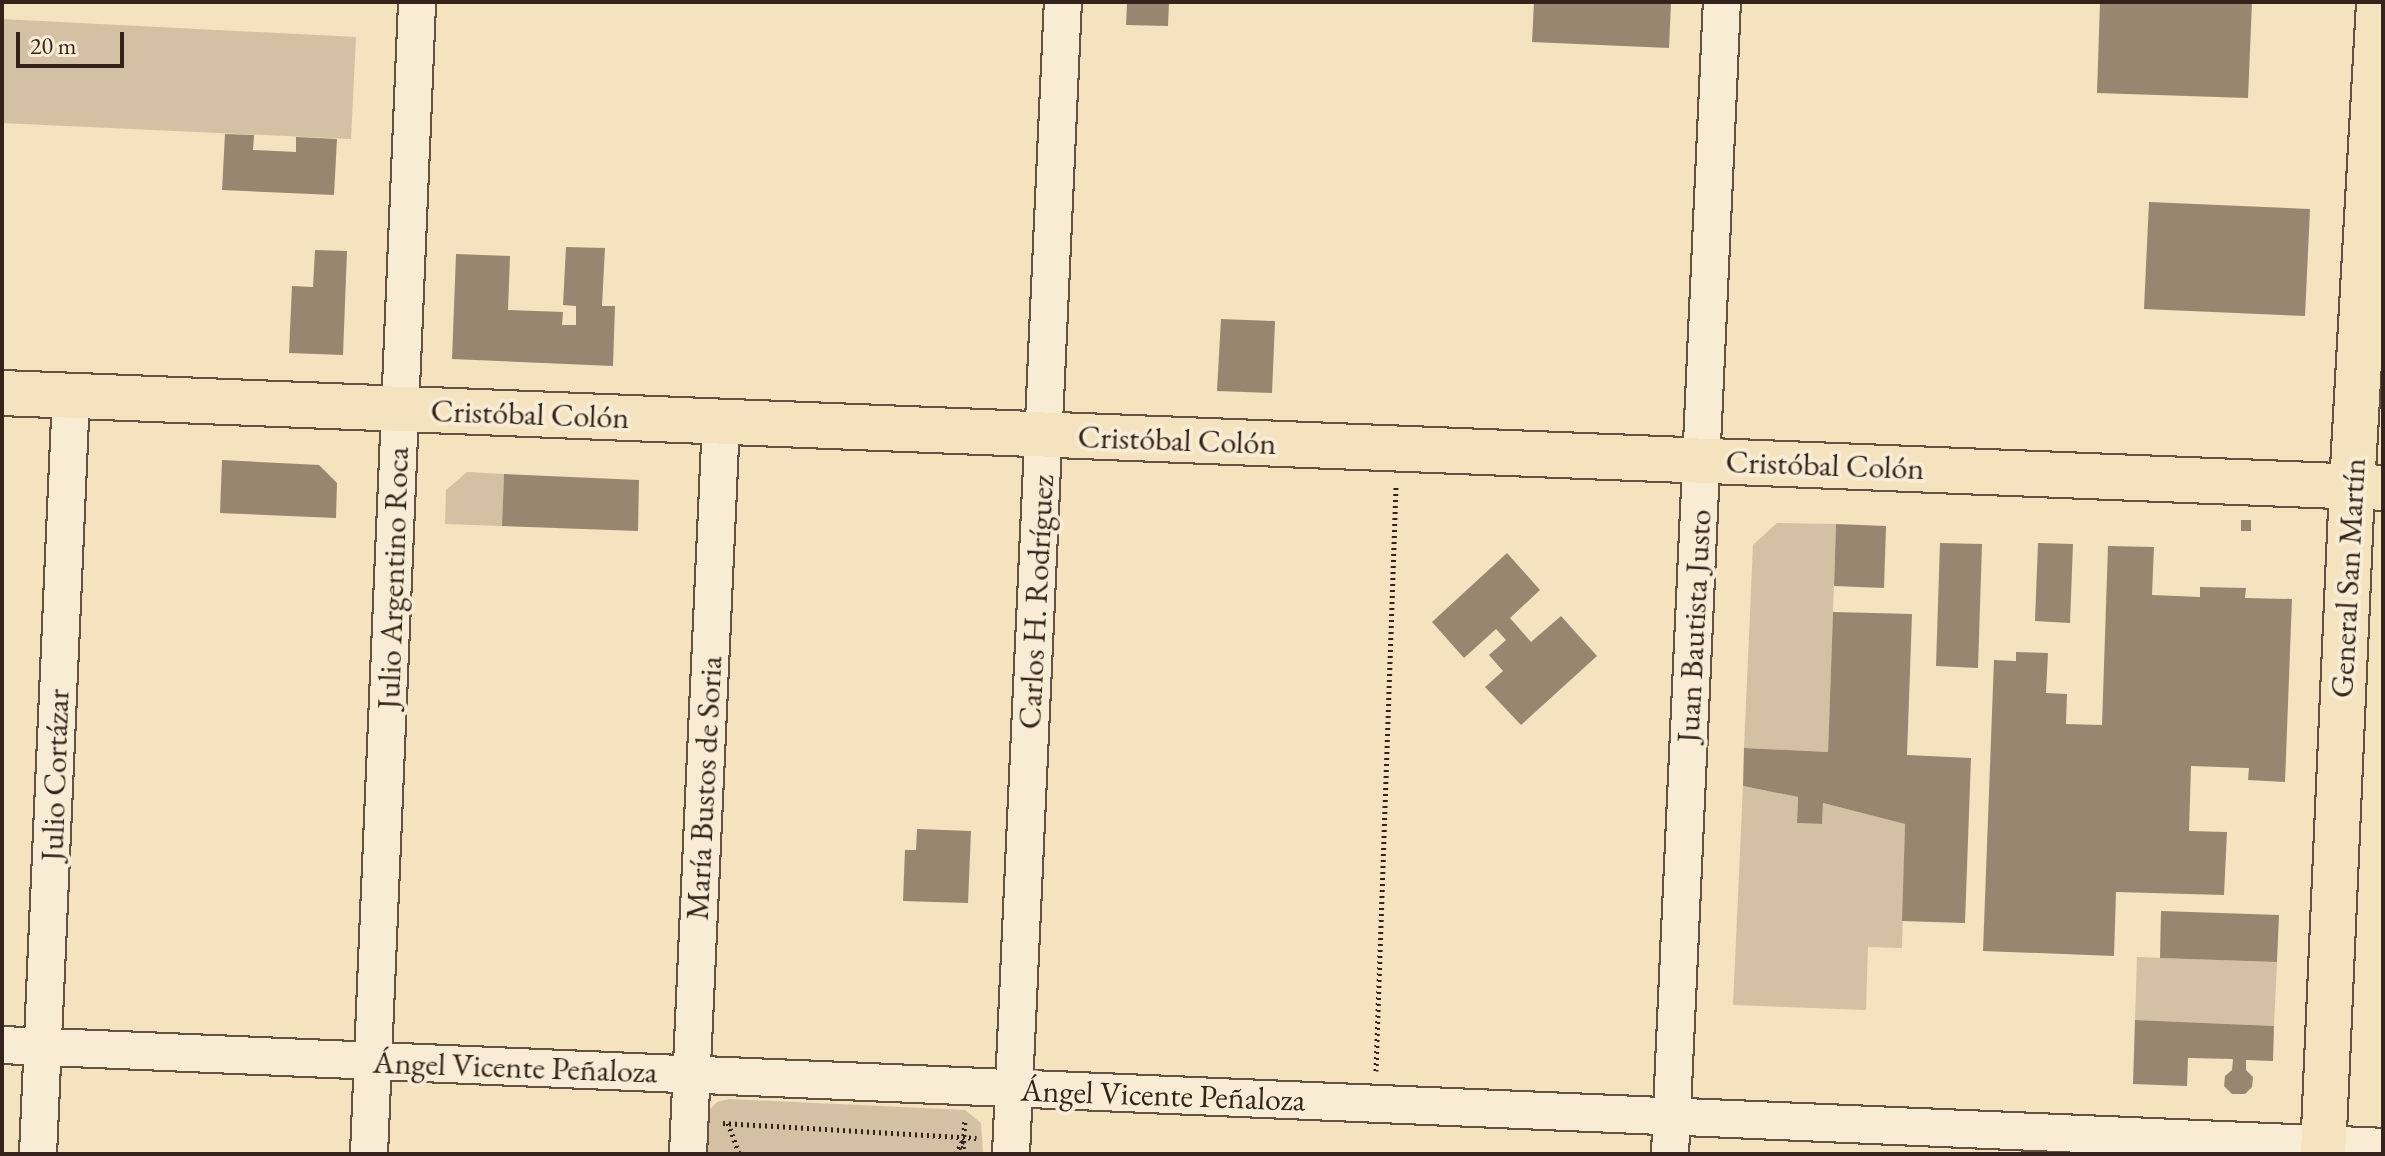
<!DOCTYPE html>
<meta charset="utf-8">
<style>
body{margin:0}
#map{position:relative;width:2385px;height:1156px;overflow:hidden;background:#f5e2bf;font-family:"EB Garamond",serif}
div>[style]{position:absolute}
.green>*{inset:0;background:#d4c1a3}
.building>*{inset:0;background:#998670}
.path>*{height:5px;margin-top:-2.5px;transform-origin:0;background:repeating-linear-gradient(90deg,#35221a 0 2px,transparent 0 6px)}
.roads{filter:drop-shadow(2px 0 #655243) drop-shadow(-2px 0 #655243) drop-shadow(0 2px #655243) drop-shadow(0 -2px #655243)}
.minor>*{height:36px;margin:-18px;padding:0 18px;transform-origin:18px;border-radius:18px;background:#f8ecd5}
.major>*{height:44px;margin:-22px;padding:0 22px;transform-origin:22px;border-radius:22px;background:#f5e2bf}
span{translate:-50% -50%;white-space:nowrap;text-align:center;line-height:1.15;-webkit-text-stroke:8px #f8ecd5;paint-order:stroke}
.street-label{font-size:32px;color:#35221a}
.frame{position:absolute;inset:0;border:4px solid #35221a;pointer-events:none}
.scale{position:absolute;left:16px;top:32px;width:108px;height:36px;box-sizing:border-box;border:4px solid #35221a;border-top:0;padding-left:10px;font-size:24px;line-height:28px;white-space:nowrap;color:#35221a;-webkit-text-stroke:6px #f8ecd5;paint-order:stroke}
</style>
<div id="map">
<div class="green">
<i style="clip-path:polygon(2px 19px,356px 37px,351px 139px,2px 123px)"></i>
<i style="clip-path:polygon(467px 472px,504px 474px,502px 526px,445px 524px,446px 490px)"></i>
<i style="clip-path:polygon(1777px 523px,1836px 524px,1828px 752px,1744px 748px,1753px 545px)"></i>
<i style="clip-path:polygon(1743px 786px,1798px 797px,1797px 823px,1822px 824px,1823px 803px,1905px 824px,1902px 948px,1868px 947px,1866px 1010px,1733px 1005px)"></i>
<i style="clip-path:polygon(2137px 957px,2277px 962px,2274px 1026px,2135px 1020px)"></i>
<i style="clip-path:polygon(729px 1099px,965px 1110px,981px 1123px,983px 1154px,705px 1154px,709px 1110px,717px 1102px)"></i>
</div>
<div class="building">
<i style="clip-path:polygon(1127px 2px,1169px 2px,1168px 26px,1126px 25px)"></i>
<i style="clip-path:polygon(1534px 2px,1671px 2px,1669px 48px,1532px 42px)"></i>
<i style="clip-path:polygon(2100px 2px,2252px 2px,2248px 98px,2097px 93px)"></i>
<i style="clip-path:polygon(225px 134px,254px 135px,253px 150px,296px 152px,296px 137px,337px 139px,334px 195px,222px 190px)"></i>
<i style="clip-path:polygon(2149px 202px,2310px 209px,2305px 316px,2144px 309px)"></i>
<i style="clip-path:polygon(566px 247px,605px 248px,602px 306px,615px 306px,613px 366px,452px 359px,456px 254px,510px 256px,508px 310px,563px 312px,562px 325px,576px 325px,576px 306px,563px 305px)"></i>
<i style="clip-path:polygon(315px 250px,347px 251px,343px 355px,289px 353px,292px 286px,313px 287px)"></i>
<i style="clip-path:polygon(1221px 319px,1275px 321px,1272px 393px,1217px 391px)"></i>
<i style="clip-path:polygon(222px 460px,319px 465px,337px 483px,336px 518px,220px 513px)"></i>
<i style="clip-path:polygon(504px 474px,639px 480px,638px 531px,502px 526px)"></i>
<i style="clip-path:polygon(2241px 520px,2251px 520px,2251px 531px,2241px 531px)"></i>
<i style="clip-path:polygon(1836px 524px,1886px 526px,1884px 588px,1834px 586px)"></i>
<i style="clip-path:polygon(1940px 543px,1982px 544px,1978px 668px,1936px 666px)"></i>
<i style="clip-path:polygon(2038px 543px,2073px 544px,2070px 623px,2035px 621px)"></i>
<i style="clip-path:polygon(2108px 546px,2154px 547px,2152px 595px,2200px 597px,2200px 587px,2246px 588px,2245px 598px,2292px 599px,2285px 782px,2248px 780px,2249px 768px,2191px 766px,2189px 831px,2227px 832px,2224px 895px,2116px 892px,2114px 956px,1983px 951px,1994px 660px,2016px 661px,2016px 652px,2048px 653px,2046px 693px,2067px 694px,2066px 724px,2102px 725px)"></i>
<i style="clip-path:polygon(1507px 553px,1540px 590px,1510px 618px,1531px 642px,1561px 616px,1597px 656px,1521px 725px,1485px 687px,1503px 671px,1489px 655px,1506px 640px,1496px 629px,1464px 658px,1432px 622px)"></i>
<i style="clip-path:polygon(1833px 612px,1912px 614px,1907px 755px,1971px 758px,1965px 923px,1902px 921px,1905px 824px,1823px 803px,1822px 824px,1797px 823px,1798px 797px,1743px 786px,1744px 748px,1828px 752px)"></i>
<i style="clip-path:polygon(917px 829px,971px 831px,968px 903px,903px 901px,905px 850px,916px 850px)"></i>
<i style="clip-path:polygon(2161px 911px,2279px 915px,2277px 962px,2160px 958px)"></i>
<i style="clip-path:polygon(2135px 1020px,2274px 1026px,2273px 1061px,2246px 1060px,2246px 1070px,2253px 1077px,2252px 1087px,2245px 1094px,2232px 1094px,2224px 1086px,2225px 1076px,2232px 1070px,2233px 1059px,2188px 1058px,2187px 1086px,2133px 1084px)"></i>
</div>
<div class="path">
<i style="left:1376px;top:1071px;width:585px;rotate:-88.04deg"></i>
<i style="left:723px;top:1123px;width:254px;rotate:3.4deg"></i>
<i style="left:728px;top:1123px;width:33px;rotate:70deg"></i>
<i style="left:956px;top:1154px;width:16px;rotate:-63deg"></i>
<i style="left:963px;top:1154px;width:35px;rotate:-87deg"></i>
</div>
<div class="roads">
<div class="minor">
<i style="left:2px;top:1045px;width:2383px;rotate:2.45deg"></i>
<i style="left:38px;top:1154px;width:759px;rotate:-87.51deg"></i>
<i style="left:369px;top:1154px;width:1153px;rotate:-87.61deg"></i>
<i style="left:688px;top:1154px;width:733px;rotate:-87.42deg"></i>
<i style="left:1011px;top:1154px;width:1153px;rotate:-87.42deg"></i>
<i style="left:1670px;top:1154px;width:1153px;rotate:-87.42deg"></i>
</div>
<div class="major">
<i style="left:2px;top:393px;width:2383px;rotate:2.28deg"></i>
<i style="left:2323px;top:1154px;width:668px;rotate:-87.51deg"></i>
<i style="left:2352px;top:487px;width:486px;rotate:-86.8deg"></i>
</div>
</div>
<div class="street-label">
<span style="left:530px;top:414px;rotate:2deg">Cristóbal Colón</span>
<span style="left:1177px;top:440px;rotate:2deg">Cristóbal Colón</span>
<span style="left:1825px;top:465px;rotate:2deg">Cristóbal Colón</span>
<span style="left:393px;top:578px;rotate:-88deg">Julio Argentino Roca</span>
<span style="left:2348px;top:578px;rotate:-87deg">General San Martín</span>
<span style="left:1036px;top:602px;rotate:-87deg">Carlos H. Rodríguez</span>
<span style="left:1694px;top:626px;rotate:-87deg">Juan Bautista Justo</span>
<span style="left:55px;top:775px;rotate:-88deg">Julio Cortázar</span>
<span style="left:704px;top:788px;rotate:-87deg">María Bustos de Soria</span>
<span style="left:515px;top:1067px;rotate:2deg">Ángel Vicente Peñaloza</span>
<span style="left:1163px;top:1095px;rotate:2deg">Ángel Vicente Peñaloza</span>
</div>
<div class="frame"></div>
<div class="scale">20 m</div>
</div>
